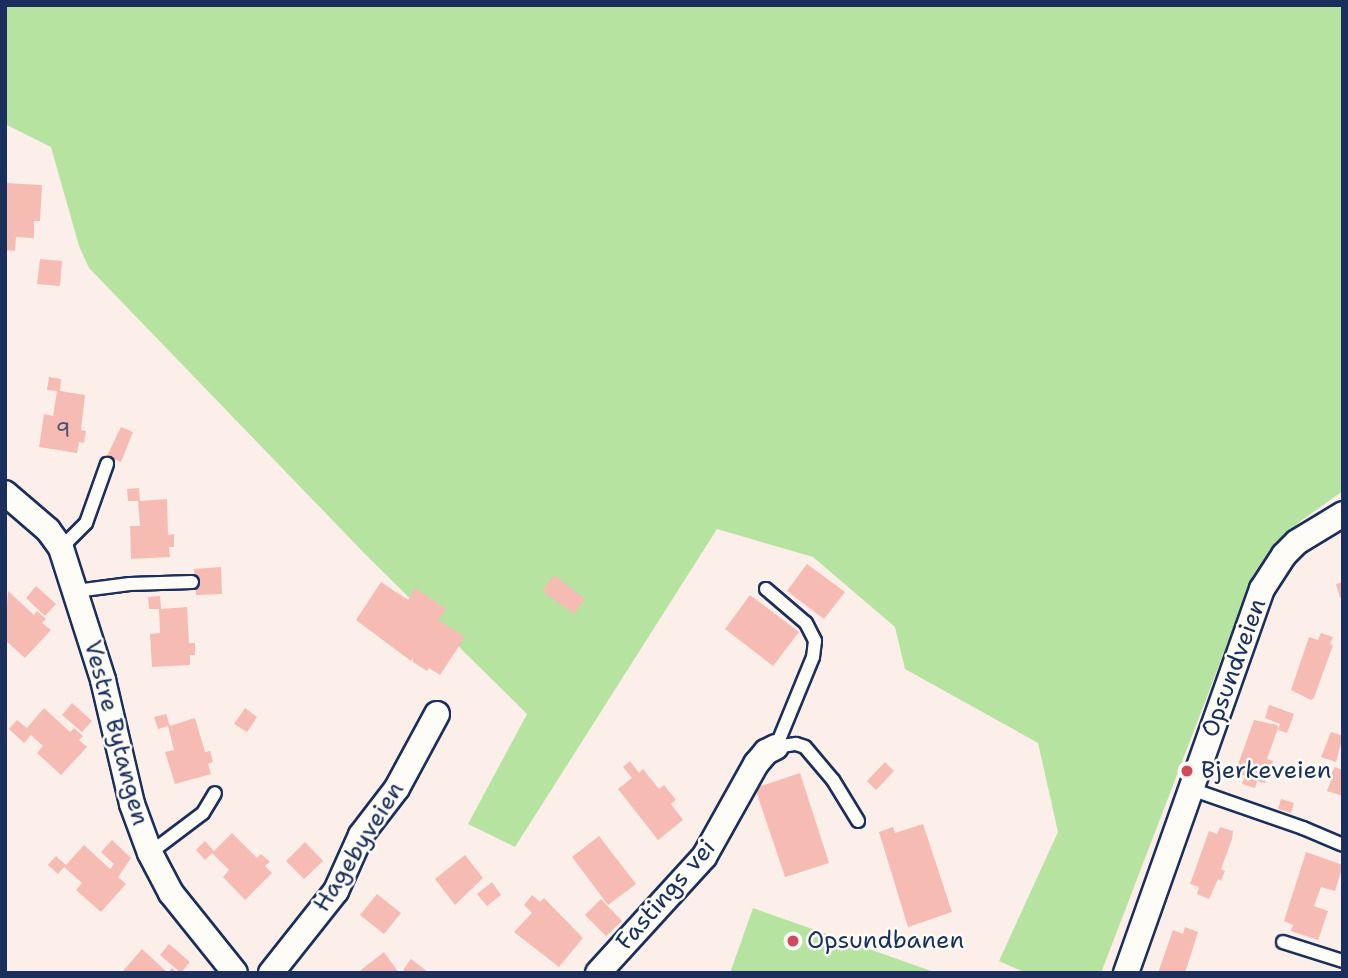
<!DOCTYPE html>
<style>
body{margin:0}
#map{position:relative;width:1348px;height:978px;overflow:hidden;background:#fcefe9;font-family:"Shantell Sans",sans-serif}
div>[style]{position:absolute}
.green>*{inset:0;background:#b7e3a1}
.building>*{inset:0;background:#f6bbb3}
.roads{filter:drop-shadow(2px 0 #1b2f5e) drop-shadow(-2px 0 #1b2f5e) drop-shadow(0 2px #1b2f5e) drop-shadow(0 -2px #1b2f5e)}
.service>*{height:12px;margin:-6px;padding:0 6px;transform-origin:6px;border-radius:6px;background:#fdfcf7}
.minor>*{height:24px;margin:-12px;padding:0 12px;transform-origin:12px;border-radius:12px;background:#fdfcf7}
.dots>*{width:19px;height:19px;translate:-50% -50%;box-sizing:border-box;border:4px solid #fdfcf7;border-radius:50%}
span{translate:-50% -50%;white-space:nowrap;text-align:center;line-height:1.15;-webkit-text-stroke:5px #fdfcf7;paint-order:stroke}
.number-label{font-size:21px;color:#525273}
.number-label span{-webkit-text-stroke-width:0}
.street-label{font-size:24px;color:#1b2f5e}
.poi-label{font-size:24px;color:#1b2f5e}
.left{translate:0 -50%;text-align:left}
.frame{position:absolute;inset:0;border:7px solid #1b2f5e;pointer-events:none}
</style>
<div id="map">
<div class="green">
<i style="clip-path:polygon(5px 5px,1343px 5px,1343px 491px,1299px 522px,1254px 574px,1101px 973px,1026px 973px,999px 961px,1058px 832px,1038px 743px,905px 669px,895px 627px,813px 557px,717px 529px,515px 847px,468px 824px,527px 714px,366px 555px,89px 268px,79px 246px,51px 147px,5px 124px)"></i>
<i style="clip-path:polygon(753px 908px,937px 973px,730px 973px)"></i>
</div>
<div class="building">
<i style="clip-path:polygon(5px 183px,42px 185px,40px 221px,34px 221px,34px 238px,16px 237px,15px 251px,5px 250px)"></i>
<i style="clip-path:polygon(40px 259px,62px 261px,60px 286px,37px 284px)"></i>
<i style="clip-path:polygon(49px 377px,61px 379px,60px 391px,85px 395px,81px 430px,86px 431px,84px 443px,79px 442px,77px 453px,39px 447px,44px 414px,53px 416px,57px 391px,47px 390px)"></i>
<i style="clip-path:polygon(121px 427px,133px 432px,121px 462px,107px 456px)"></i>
<i style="clip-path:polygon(139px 488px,140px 501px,167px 499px,168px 535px,174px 534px,174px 547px,169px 547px,170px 557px,131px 559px,130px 526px,140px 526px,138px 501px,128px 501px,127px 489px)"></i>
<i style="clip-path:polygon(807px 564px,845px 592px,824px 619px,787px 591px)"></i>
<i style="clip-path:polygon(221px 567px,222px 594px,196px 595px,194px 569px)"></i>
<i style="clip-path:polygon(554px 575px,585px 599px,574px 614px,542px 591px)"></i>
<i style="clip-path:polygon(381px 582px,408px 600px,415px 588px,446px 609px,438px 620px,465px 637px,440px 675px,429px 668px,427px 671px,413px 662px,413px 658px,411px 661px,356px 620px)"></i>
<i style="clip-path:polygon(1343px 582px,1343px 597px,1340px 598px,1336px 584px)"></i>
<i style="clip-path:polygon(36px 586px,56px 604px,45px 616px,26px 598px)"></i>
<i style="clip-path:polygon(8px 591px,34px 615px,37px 611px,46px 619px,42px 623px,51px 630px,25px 658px,5px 640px)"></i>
<i style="clip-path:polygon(750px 595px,799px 632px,773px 666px,725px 629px)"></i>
<i style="clip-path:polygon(160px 596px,161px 609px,187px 607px,189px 643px,195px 643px,195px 655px,190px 655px,190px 665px,152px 667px,150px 634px,160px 633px,159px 609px,149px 609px,148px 597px)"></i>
<i style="clip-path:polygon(1321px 633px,1333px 637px,1330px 644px,1333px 645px,1314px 698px,1311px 700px,1291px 690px,1309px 637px,1318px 640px)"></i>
<i style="clip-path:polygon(72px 703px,92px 721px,82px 732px,62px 715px)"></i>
<i style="clip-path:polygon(1269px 705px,1294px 714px,1287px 733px,1278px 730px,1280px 724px,1265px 718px)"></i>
<i style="clip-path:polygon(44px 708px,70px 732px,74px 728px,83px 736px,79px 740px,87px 747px,61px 775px,37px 753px,43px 746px,31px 735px,24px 743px,9px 729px,17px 720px,27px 728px)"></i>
<i style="clip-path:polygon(245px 708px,257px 717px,247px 732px,234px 724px)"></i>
<i style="clip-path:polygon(166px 714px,170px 726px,195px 718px,205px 752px,210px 751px,213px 762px,208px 764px,211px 774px,175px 784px,165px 752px,174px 750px,168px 726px,158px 729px,154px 717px)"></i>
<i style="clip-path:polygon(1254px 720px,1277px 725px,1278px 728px,1267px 759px,1273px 761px,1265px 783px,1257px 781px,1255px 788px,1242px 784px,1245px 776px,1235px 773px)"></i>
<i style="clip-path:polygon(1331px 732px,1343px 736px,1336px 762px,1321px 757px)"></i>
<i style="clip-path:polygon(630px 761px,639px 773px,643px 769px,659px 789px,664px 785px,676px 800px,671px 804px,683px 820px,658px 840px,618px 789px,632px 778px,623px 767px)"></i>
<i style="clip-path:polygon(885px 762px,894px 771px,876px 790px,867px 781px)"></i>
<i style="clip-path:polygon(1335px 767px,1343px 770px,1343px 796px,1327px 791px,1331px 780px,1328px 779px)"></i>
<i style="clip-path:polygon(800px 773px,829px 863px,785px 877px,755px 788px)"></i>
<i style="clip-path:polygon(1281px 799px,1294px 803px,1291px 813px,1278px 809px)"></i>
<i style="clip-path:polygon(923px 824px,952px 912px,908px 927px,879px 832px,893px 827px,895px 833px)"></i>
<i style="clip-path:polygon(1220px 827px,1233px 831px,1232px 839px,1221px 869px,1225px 871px,1221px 881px,1218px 879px,1209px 899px,1197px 894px,1199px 887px,1190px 884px,1209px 831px,1217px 834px)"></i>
<i style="clip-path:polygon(232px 833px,257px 858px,261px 854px,270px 862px,265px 866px,272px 873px,245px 900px,223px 877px,229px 870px,212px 853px,205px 860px,196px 850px,205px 841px,214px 851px)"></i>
<i style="clip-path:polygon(599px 836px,636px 884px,608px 905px,572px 857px)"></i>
<i style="clip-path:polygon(112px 840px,131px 858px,118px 877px,126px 884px,101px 912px,76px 890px,82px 883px,64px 867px,58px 874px,48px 865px,56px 856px,66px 865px,84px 845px,110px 869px,114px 864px,101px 852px)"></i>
<i style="clip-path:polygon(305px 842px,323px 861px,304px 879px,286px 861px)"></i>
<i style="clip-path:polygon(1306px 852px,1343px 865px,1335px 891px,1321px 887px,1314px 906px,1328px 911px,1318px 940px,1291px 931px,1293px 925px,1284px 921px)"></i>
<i style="clip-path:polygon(465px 855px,483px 878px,455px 905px,435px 879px)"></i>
<i style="clip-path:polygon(492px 882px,501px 895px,487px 906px,477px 894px)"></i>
<i style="clip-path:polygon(377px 894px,401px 913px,384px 934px,360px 915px)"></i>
<i style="clip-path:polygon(532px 895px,540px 902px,544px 898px,583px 938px,559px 967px,514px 932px,532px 913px,524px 905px)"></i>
<i style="clip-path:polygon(601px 899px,622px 921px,606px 936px,585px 915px)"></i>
<i style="clip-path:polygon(1185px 927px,1198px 932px,1185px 973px,1158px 973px,1173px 930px,1183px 934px)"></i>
<i style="clip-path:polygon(169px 944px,190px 962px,181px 973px,160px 955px)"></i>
<i style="clip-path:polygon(142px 949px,168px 973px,172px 968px,177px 973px,125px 973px,123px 971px)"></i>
<i style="clip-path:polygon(384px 952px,399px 973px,359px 973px,361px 970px)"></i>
<i style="clip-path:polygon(411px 959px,429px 973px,407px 973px,403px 970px)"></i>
</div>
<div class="roads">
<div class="service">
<i style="left:61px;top:548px;width:35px;rotate:-45deg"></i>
<i style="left:86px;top:523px;width:63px;rotate:-70.4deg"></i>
<i style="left:766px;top:589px;width:52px;rotate:40.4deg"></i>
<i style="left:806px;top:623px;width:20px;rotate:63deg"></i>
<i style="left:815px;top:641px;width:16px;rotate:97deg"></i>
<i style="left:813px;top:657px;width:97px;rotate:112.3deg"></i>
<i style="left:76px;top:591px;width:54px;rotate:-7.4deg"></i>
<i style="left:130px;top:584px;width:62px;rotate:-1.8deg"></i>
<i style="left:776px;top:747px;width:20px;rotate:-9deg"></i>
<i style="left:796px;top:744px;width:9px;rotate:18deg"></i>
<i style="left:805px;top:747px;width:43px;rotate:49.7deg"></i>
<i style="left:833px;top:780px;width:48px;rotate:58.6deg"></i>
<i style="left:1191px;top:789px;width:119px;rotate:19.2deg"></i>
<i style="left:1303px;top:828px;width:43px;rotate:23deg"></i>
<i style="left:150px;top:853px;width:66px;rotate:-37deg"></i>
<i style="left:203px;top:813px;width:23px;rotate:-59deg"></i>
<i style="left:1283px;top:942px;width:63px;rotate:17.6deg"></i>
</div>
<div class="minor">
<i style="left:5px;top:493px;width:57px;rotate:40.7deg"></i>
<i style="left:48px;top:530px;width:22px;rotate:54deg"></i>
<i style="left:61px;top:548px;width:139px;rotate:72.3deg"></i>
<i style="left:103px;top:680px;width:127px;rotate:76.8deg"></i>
<i style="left:132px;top:804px;width:52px;rotate:69.8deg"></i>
<i style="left:150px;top:853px;width:45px;rotate:62.3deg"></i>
<i style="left:171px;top:893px;width:102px;rotate:51.3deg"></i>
<i style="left:271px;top:973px;width:105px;rotate:-51.6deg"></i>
<i style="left:336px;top:891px;width:61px;rotate:-65.9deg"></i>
<i style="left:361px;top:835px;width:59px;rotate:-52.5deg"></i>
<i style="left:397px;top:788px;width:84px;rotate:-61.6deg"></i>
<i style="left:598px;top:973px;width:157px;rotate:-47.6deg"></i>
<i style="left:704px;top:857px;width:107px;rotate:-60.8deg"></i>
<i style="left:756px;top:764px;width:16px;rotate:-50deg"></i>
<i style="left:766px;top:752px;width:11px;rotate:-27deg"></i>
<i style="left:1126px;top:973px;width:407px;rotate:-70.5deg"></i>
<i style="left:1262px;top:589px;width:40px;rotate:-57.1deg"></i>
<i style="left:1284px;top:555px;width:18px;rotate:-45deg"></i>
<i style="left:1297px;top:542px;width:54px;rotate:-31.3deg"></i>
</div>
</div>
<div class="dots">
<i style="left:1187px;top:771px;background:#d1495b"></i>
<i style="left:793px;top:941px;background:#d1495b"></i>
</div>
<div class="number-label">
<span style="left:63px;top:430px">9</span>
</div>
<div class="street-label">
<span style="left:1234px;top:668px;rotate:-70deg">Opsundveien</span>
<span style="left:116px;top:733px;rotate:75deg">Vestre Bytangen</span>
<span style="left:359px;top:847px;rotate:-58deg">Hagebyveien</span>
<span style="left:666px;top:895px;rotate:-49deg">Fastings vei</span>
</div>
<div class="poi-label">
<span class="left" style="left:1201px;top:771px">Bjerkeveien</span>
<span class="left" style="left:807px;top:941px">Opsundbanen</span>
</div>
<div class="frame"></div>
</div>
